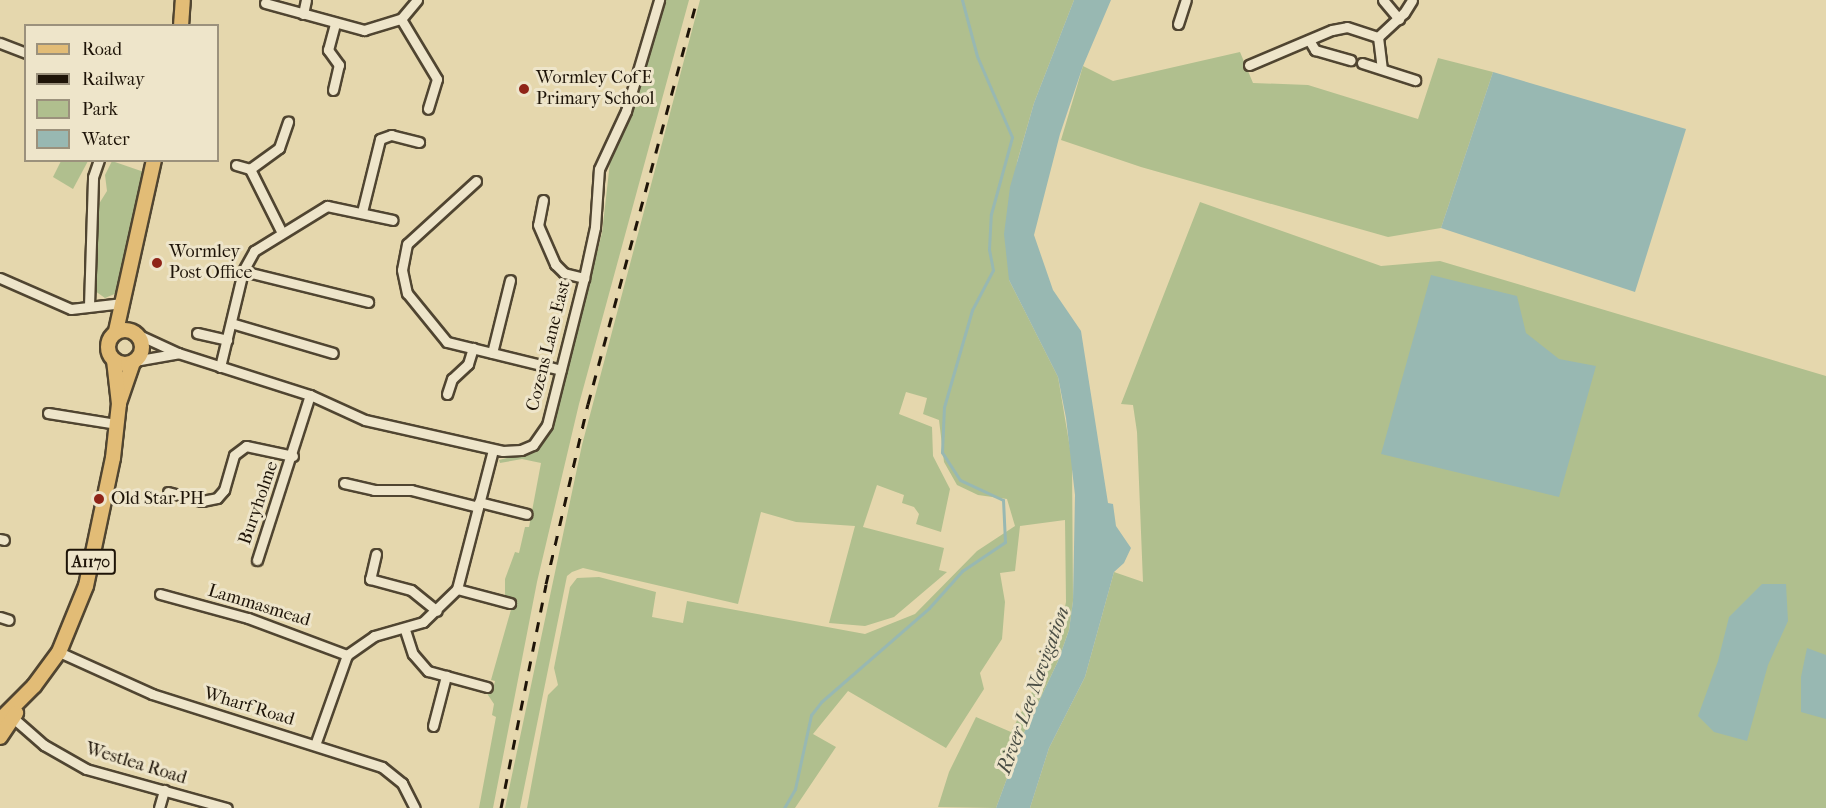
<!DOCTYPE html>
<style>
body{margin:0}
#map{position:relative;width:1826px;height:808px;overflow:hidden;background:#e5d7ad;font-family:"IM FELL French Canon",serif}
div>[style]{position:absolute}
.green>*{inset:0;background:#b0bf8e}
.water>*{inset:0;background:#98b8b2}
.stream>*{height:3px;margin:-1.5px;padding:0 1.5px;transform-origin:1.5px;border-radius:1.5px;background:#98b8b2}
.roads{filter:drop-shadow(2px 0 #504531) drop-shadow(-2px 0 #504531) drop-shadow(0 2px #504531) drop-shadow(0 -2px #504531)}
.street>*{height:9px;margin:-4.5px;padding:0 4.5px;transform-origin:4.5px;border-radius:4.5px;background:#eee5ca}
.primary>*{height:14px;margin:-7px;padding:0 7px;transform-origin:7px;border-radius:7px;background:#e2bc76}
.primary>.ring{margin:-7px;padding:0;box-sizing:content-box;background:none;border:14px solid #e2bc76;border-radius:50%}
.rail>*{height:3px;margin-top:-1.5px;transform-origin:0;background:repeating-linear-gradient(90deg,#1e1408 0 10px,transparent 0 20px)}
.dots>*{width:16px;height:16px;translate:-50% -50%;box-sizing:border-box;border:3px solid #eee5ca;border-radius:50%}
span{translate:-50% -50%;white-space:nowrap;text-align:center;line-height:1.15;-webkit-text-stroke:6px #eee5ca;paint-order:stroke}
.shield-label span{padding:2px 4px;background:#eee5ca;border:2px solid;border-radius:4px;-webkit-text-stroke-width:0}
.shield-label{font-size:16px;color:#1e1408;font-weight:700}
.poi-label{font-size:18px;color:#1e1408}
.left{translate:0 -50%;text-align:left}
.street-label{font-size:18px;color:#1e1408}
.water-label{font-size:20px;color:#494d44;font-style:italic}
.legend{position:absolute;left:24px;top:24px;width:195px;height:138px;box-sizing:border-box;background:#eee5ca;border:2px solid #9b917c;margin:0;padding:8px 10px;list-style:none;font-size:18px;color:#1e1408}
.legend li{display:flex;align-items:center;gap:12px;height:30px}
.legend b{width:30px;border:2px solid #9b917c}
</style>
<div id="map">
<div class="green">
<i style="clip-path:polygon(666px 0,689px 0,579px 404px,537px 582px,493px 808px,479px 808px,496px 717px,492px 715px,494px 704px,486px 692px,492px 693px,495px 681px,491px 680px,514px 599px,505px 595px,505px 579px,515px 552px,519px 553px,525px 527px,529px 527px,541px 463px,522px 459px,500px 463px,499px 460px,534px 451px,551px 432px,602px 233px,610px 162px,635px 103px)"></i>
<i style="clip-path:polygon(700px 0,1074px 0,1034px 103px,1017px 162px,1009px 280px,1058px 377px,1072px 460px,1073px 601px,1069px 630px,1058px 661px,1023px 735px,996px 808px,938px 807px,949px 772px,976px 717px,1011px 732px,1057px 644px,1066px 602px,1065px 520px,1020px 526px,1015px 571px,1000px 573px,1005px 602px,1002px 639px,980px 673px,984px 689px,946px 748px,848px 691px,813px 734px,836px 747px,795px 808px,527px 808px,548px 695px,558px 685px,554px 668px,570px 587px,577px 578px,599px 577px,656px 592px,652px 617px,683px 623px,687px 601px,865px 634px,915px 614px,977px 551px,1015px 526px,1007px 499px,978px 495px,957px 485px,944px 462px,939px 420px,923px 414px,927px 398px,906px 392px,899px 414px,932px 427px,933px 456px,950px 489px,941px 532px,916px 524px,919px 514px,914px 507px,902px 503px,904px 495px,877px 485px,863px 527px,944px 548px,939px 570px,947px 572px,894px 617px,865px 626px,829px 623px,855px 526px,796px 522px,761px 512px,738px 604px,583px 568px,572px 572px,567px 576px,520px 808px,505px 808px,582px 445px)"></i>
<i style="clip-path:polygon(1240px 52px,1253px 83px,1308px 85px,1418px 119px,1438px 58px,1493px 72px,1441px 228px,1388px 237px,1141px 167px,1061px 140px,1083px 66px,1113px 81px)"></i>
<i style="clip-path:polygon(61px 161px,88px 161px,73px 189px,53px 177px)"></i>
<i style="clip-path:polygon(112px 161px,144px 172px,117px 293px,105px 298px,95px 291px,97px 207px,107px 191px,105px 175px)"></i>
<i style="clip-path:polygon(1200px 202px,1381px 266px,1440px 261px,1826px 376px,1826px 808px,1030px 808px,1049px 748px,1085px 677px,1114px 572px,1143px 582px,1137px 432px,1133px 405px,1121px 404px)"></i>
</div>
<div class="water">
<i style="clip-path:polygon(1074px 0,1111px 0,1083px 66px,1060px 134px,1034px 235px,1053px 290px,1081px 331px,1108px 503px,1113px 504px,1116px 526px,1131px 548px,1124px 563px,1114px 572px,1085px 677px,1049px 748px,1030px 808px,996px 808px,1023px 735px,1058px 661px,1069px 630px,1073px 601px,1075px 495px,1066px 418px,1058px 377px,1009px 280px,1004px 234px,1010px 187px,1034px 103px)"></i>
<i style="clip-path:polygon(1493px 72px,1686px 129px,1635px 292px,1441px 228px)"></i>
<i style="clip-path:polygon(1431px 275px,1517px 296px,1526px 333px,1559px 359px,1596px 366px,1559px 497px,1381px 454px)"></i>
<i style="clip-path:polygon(1762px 584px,1786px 584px,1788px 621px,1768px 665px,1747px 741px,1714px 732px,1698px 716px,1718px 661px,1729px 617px)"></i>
<i style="clip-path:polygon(1807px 648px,1826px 655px,1826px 719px,1801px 712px,1801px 677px)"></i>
</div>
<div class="stream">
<i style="left:784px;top:808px;width:22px;rotate:-60deg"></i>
<i style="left:795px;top:789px;width:76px;rotate:-77.8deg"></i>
<i style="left:811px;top:715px;width:16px;rotate:-52deg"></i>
<i style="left:821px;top:702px;width:143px;rotate:-41deg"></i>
<i style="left:929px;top:608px;width:50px;rotate:-48.3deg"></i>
<i style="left:962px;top:571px;width:52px;rotate:-34deg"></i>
<i style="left:1005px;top:542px;width:42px;rotate:-92.7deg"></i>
<i style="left:1003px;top:500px;width:47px;rotate:-155.1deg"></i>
<i style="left:960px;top:480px;width:33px;rotate:-123deg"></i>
<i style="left:942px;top:452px;width:45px;rotate:-87.5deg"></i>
<i style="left:944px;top:407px;width:101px;rotate:-73.9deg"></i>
<i style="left:972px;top:310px;width:45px;rotate:-62.3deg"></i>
<i style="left:993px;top:270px;width:21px;rotate:-101deg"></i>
<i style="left:989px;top:249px;width:35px;rotate:-87deg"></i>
<i style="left:991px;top:214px;width:80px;rotate:-74.7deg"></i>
<i style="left:1012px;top:137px;width:88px;rotate:-113.4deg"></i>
<i style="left:977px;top:56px;width:58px;rotate:-105deg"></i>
</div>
<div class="roads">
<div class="street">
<i style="left:1383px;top:0;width:25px;rotate:50deg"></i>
<i style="left:265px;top:3px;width:103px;rotate:15.3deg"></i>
<i style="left:364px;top:30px;width:39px;rotate:-17deg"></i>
<i style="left:401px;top:19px;width:25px;rotate:-50deg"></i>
<i style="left:303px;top:14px;width:14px;rotate:-78deg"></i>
<i style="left:401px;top:19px;width:70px;rotate:59deg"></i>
<i style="left:437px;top:79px;width:31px;rotate:107deg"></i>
<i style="left:1178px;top:24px;width:25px;rotate:-72deg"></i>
<i style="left:1378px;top:37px;width:31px;rotate:83deg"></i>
<i style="left:1309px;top:40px;width:12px;rotate:59deg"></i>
<i style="left:1315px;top:50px;width:37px;rotate:16deg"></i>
<i style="left:0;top:43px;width:28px;rotate:21deg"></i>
<i style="left:1362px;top:63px;width:56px;rotate:17.8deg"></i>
<i style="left:1249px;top:65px;width:90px;rotate:-22.9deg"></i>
<i style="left:1332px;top:30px;width:15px;rotate:-11deg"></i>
<i style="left:1347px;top:27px;width:33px;rotate:18deg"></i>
<i style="left:1378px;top:37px;width:35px;rotate:-43deg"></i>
<i style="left:1404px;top:13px;width:15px;rotate:-58deg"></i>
<i style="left:333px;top:90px;width:26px;rotate:-77deg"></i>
<i style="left:339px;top:65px;width:19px;rotate:-126deg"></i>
<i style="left:328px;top:50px;width:27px;rotate:-75deg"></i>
<i style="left:236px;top:165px;width:15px;rotate:16deg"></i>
<i style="left:476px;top:181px;width:93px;rotate:137.6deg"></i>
<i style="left:407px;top:244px;width:26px;rotate:101deg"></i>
<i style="left:402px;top:270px;width:24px;rotate:78deg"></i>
<i style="left:407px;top:293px;width:63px;rotate:50.8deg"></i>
<i style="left:447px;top:342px;width:117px;rotate:13.8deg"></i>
<i style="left:543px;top:200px;width:25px;rotate:101deg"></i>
<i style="left:538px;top:225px;width:43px;rotate:66.4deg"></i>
<i style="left:555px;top:264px;width:13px;rotate:45deg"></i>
<i style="left:564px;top:273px;width:21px;rotate:14deg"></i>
<i style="left:362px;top:212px;width:75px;rotate:-76.1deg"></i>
<i style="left:380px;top:139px;width:12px;rotate:-20deg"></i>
<i style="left:391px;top:135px;width:29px;rotate:14deg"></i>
<i style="left:282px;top:233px;width:72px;rotate:-116.6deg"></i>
<i style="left:250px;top:169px;width:36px;rotate:-36deg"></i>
<i style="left:279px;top:148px;width:28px;rotate:-71deg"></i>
<i style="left:243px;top:271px;width:129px;rotate:13.9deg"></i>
<i style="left:0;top:278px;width:77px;rotate:23.6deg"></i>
<i style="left:71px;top:309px;width:52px;rotate:-6.6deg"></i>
<i style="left:89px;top:306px;width:129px;rotate:-88.2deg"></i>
<i style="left:93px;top:177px;width:18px;rotate:-71deg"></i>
<i style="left:231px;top:323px;width:106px;rotate:16.4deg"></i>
<i style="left:197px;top:333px;width:31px;rotate:13deg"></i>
<i style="left:139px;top:335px;width:43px;rotate:24.8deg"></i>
<i style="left:178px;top:353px;width:139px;rotate:17.7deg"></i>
<i style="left:310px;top:395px;width:60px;rotate:24.4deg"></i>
<i style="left:365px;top:420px;width:141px;rotate:12.7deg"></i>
<i style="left:503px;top:451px;width:18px;rotate:-3deg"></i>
<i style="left:521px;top:450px;width:13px;rotate:-23deg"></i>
<i style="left:533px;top:445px;width:24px;rotate:-55deg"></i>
<i style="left:547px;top:425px;width:152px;rotate:-75.9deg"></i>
<i style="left:584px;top:278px;width:52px;rotate:-77.8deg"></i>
<i style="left:595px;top:227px;width:58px;rotate:-86.1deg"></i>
<i style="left:599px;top:169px;width:64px;rotate:-65deg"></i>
<i style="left:626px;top:111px;width:116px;rotate:-73.4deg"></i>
<i style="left:492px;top:353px;width:75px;rotate:-76.1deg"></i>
<i style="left:140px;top:360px;width:39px;rotate:-10deg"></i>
<i style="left:220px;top:367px;width:99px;rotate:-76.5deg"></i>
<i style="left:243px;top:271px;width:23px;rotate:-61deg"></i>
<i style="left:254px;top:251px;width:86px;rotate:-31.7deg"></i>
<i style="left:327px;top:206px;width:67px;rotate:12deg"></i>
<i style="left:447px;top:394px;width:16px;rotate:-72deg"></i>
<i style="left:452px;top:379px;width:22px;rotate:-43deg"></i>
<i style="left:468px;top:364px;width:17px;rotate:-73deg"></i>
<i style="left:48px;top:413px;width:70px;rotate:9.1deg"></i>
<i style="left:344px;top:483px;width:31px;rotate:13deg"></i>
<i style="left:374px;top:490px;width:37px"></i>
<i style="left:411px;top:490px;width:69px;rotate:14.2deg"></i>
<i style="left:168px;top:492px;width:35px;rotate:15deg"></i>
<i style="left:202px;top:501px;width:15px;rotate:-11deg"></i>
<i style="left:217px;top:498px;width:11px;rotate:-49deg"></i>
<i style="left:224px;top:490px;width:36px;rotate:-74deg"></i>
<i style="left:234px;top:455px;width:15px;rotate:-37deg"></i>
<i style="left:246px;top:446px;width:48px;rotate:12deg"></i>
<i style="left:479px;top:502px;width:49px;rotate:14deg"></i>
<i style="left:0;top:539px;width:4px;rotate:14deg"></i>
<i style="left:376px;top:554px;width:26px;rotate:103deg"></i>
<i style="left:370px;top:579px;width:42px;rotate:15deg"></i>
<i style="left:411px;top:590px;width:33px;rotate:39deg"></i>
<i style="left:257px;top:560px;width:173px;rotate:-72.2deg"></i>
<i style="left:457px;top:589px;width:55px;rotate:14.8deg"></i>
<i style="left:160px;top:594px;width:91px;rotate:15.3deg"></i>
<i style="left:248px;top:618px;width:106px;rotate:20.5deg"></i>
<i style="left:0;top:617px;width:9px;rotate:18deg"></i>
<i style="left:405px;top:630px;width:25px;rotate:72deg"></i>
<i style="left:413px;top:654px;width:23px;rotate:49deg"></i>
<i style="left:428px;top:671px;width:61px;rotate:15.2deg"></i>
<i style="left:59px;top:652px;width:102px;rotate:24.3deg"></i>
<i style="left:152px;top:694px;width:241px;rotate:17.6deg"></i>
<i style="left:382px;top:767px;width:26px;rotate:39deg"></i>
<i style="left:402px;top:783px;width:28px;rotate:63deg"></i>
<i style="left:12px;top:717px;width:43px;rotate:41.2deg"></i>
<i style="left:44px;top:745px;width:48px;rotate:29.7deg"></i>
<i style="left:86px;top:769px;width:146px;rotate:15.5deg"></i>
<i style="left:433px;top:726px;width:52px;rotate:-75.4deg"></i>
<i style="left:315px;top:745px;width:96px;rotate:-70.4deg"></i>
<i style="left:347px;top:655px;width:33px;rotate:-35deg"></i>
<i style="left:374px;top:636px;width:51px;rotate:-15.9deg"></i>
<i style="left:423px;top:622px;width:47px;rotate:-44.1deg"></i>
<i style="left:457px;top:589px;width:144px;rotate:-75.5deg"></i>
<i style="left:159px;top:808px;width:19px;rotate:-74deg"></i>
</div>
<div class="primary">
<i style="left:181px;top:26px;width:26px;rotate:-86deg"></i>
<i class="ring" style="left:108px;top:330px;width:20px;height:20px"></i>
<i style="left:116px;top:331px;width:175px;rotate:-77.5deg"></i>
<i style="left:119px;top:403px;width:40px;rotate:-71.1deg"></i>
<i style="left:0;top:720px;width:48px;rotate:-45deg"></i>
<i style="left:34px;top:686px;width:42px;rotate:-53.7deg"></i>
<i style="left:59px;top:652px;width:71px;rotate:-67.8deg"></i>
<i style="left:86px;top:586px;width:131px;rotate:-78.1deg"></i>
<i style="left:113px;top:458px;width:54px;rotate:-83.7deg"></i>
<i style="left:119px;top:404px;width:44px;rotate:-96.5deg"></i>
<i style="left:0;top:737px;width:29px;rotate:-56deg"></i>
</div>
</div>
<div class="rail">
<i style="left:501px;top:808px;width:228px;rotate:-78.6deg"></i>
<i style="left:546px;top:584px;width:185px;rotate:-76.9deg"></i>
<i style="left:588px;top:404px;width:418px;rotate:-74.9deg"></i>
</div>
<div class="dots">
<i style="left:524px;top:89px;background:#8f2418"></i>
<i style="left:157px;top:263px;background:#8f2418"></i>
<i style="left:99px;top:499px;background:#8f2418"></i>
</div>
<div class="shield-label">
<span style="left:91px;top:562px">A1170</span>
</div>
<div class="poi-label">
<span class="left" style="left:536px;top:89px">Wormley CofE<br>Primary School</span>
<span class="left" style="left:169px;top:263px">Wormley<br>Post Office</span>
<span class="left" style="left:111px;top:499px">Old Star PH</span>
</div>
<div class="street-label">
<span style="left:549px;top:346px;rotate:-76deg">Cozens Lane East</span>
<span style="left:259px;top:503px;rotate:-71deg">Buryholme</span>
<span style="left:259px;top:606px;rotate:17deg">Lammasmead</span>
<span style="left:249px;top:707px;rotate:17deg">Wharf Road</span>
<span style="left:136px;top:764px;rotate:17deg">Westlea Road</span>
</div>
<div class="water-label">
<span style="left:1033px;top:690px;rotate:-70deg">River Lee Navigation</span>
</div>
<ul class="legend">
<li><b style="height:8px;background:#e2bc76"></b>Road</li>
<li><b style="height:8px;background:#1e1408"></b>Railway</li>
<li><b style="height:16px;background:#b0bf8e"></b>Park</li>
<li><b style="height:16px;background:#98b8b2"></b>Water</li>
</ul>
</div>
